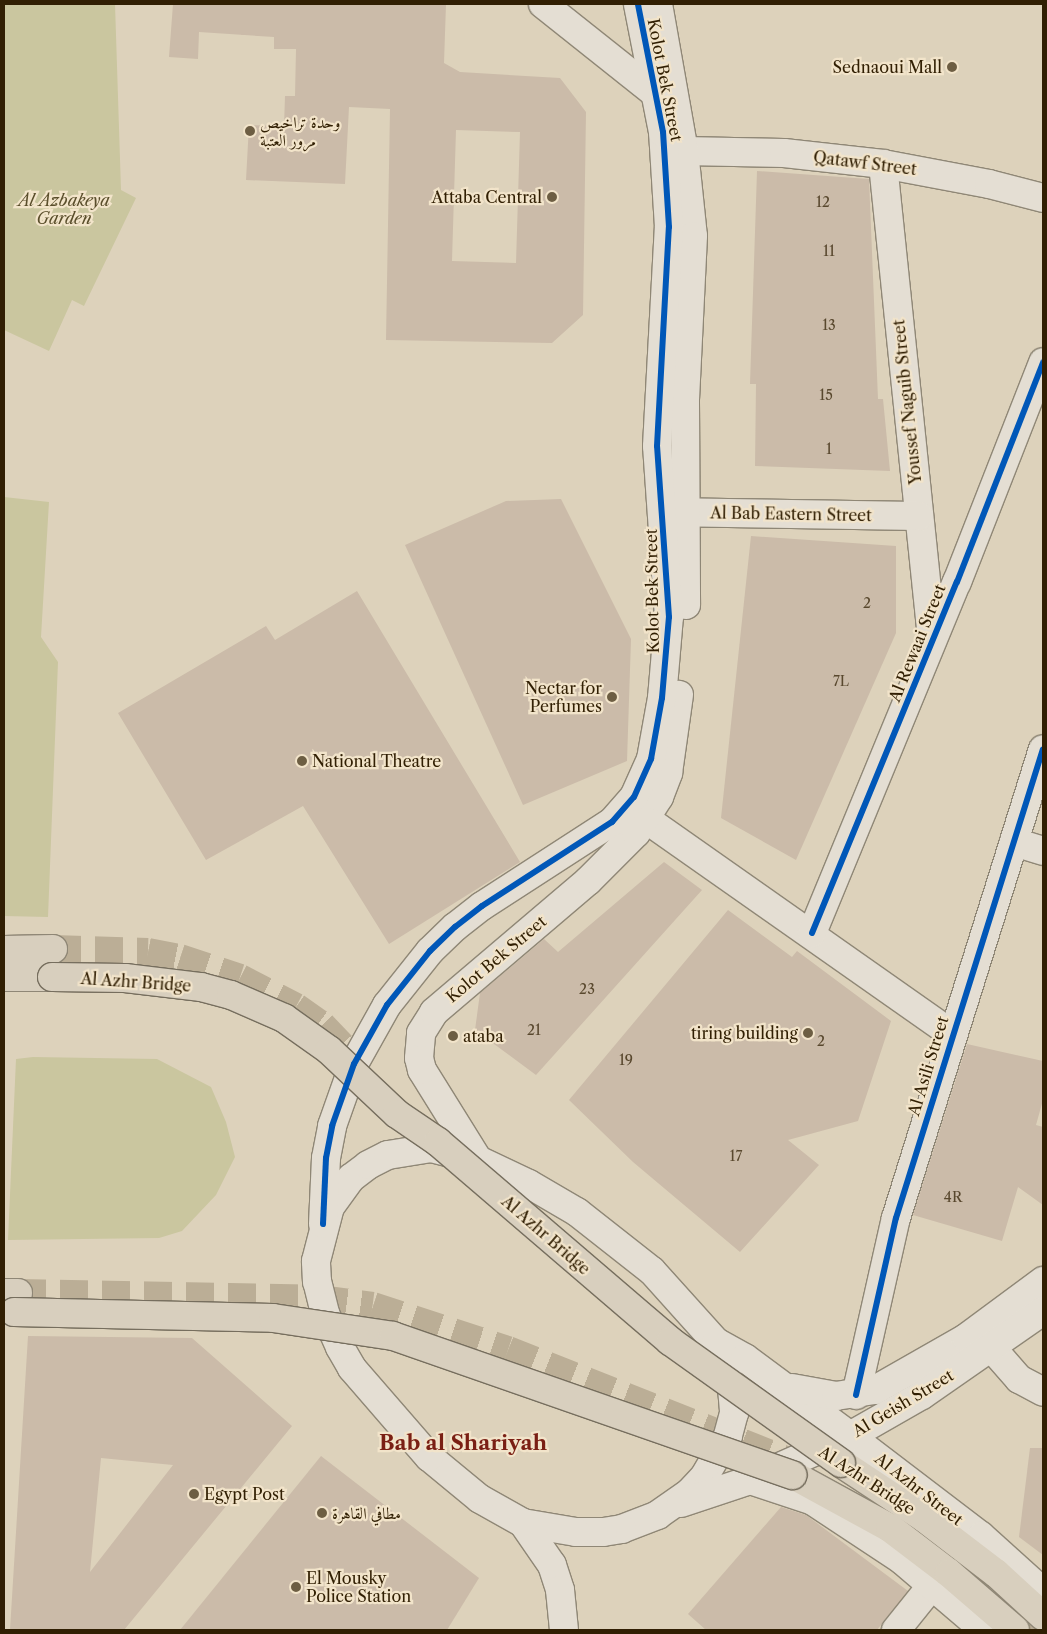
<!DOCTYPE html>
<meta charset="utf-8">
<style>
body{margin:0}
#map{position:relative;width:1047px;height:1634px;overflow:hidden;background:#ddd2bb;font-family:"Libre Caslon Text",Amiri,serif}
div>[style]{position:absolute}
.green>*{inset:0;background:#cac69f}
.building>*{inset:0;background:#cbbba9}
.primary-tunnel>*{height:28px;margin-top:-14px;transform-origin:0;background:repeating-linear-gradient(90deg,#bbae96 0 28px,transparent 0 42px)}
.roads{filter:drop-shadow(1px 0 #8f8776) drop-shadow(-1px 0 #8f8776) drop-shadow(0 1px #8f8776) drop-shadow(0 -1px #8f8776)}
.street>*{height:28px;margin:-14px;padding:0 14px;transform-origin:14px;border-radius:14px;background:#e4ded3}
.secondary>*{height:28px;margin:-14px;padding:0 14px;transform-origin:14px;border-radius:14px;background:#e4ded3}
.primary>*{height:28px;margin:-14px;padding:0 14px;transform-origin:14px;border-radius:14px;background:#d8cfbe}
.bridges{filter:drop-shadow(1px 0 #766e5e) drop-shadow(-1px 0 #766e5e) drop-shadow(0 1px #766e5e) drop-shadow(0 -1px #766e5e)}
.primary-bridge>*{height:28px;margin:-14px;padding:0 14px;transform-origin:14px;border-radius:14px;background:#d8cfbe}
.cycleway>*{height:6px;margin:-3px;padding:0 3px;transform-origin:3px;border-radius:3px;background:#0057b8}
.dots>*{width:14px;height:14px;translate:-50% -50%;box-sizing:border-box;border:2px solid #f2e4ca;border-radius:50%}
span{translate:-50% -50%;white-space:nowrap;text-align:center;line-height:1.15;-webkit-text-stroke:4.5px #f2e4ca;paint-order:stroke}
.number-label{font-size:14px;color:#59482e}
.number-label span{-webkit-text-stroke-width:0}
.poi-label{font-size:16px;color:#311f03}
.right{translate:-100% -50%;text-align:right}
.left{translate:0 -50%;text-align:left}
.street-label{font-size:16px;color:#311f03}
.park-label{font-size:16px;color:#5a4e2b;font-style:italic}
.district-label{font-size:21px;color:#7a1f14;font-weight:700}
.frame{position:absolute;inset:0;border:5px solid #311f03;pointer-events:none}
</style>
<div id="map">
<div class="green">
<i style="clip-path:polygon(4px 4px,115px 4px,121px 190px,136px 198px,84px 306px,72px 300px,49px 351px,4px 330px)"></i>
<i style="clip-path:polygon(4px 497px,49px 502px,41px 637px,58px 662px,48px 917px,4px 916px)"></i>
<i style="clip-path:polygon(33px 1057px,157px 1059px,211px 1087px,226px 1122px,235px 1157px,216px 1195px,182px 1231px,159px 1238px,8px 1240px,16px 1059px)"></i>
</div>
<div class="building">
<i style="clip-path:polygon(evenodd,173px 4px,446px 4px,444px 63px,460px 72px,560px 78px,586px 112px,583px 315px,552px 343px,386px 340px,390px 109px,349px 107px,345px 184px,246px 180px,249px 125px,284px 126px,285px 96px,295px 96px,296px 49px,274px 49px,274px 37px,199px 32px,198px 59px,169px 57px,173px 4px,456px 130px,520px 132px,516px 263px,452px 261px,456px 130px)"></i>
<i style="clip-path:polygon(757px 171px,869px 179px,878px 399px,883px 399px,890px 471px,755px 466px,756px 384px,750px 384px)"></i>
<i style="clip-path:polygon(561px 499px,631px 639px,627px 761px,523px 805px,405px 545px,506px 501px)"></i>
<i style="clip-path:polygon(751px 536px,896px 546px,896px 633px,796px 860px,721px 818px)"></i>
<i style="clip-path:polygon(357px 591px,520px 862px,389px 944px,303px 806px,206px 860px,118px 713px,266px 626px,275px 640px)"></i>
<i style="clip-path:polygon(664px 862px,702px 890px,536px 1075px,475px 1030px,480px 993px,544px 939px,558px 952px)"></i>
<i style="clip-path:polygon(728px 910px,792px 957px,797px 951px,891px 1021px,858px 1121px,788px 1140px,819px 1165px,740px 1252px,633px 1162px,569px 1100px)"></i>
<i style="clip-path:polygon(967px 1044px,1043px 1061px,1043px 1100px,1036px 1125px,1043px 1127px,1043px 1205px,1018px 1187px,1002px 1241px,913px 1215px)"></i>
<i style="clip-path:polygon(evenodd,28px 1336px,192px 1338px,292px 1426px,124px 1630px,10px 1630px,28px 1336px,101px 1458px,173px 1465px,90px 1572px,101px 1458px)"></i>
<i style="clip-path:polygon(1030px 1448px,1043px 1448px,1043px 1555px,1019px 1537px)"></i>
<i style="clip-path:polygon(321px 1456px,479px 1578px,447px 1630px,180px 1630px)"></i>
<i style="clip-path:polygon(781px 1507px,806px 1515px,908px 1591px,877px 1630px,706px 1630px,688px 1614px)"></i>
</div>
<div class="primary-tunnel">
<i style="left:53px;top:949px;width:95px;rotate:1.8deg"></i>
<i style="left:148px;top:952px;width:33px;rotate:11deg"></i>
<i style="left:180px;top:958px;width:63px;rotate:18.4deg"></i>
<i style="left:240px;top:978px;width:63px;rotate:27.4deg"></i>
<i style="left:296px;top:1007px;width:32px;rotate:35deg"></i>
<i style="left:322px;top:1025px;width:57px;rotate:46.4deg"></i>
<i style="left:18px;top:1293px;width:301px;rotate:1.1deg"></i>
<i style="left:319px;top:1299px;width:54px;rotate:7.4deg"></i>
<i style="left:373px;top:1306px;width:142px;rotate:18.1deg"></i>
<i style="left:508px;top:1350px;width:296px;rotate:21.6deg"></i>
<i style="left:933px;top:1541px;width:136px;rotate:40.8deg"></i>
</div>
<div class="roads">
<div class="street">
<i style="left:543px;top:4px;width:143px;rotate:38.5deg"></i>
<i style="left:684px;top:151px;width:100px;rotate:1.1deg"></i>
<i style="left:784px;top:153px;width:100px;rotate:6.3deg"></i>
<i style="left:883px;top:164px;width:108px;rotate:10.7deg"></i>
<i style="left:989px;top:184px;width:56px;rotate:14.5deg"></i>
<i style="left:883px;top:164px;width:476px;rotate:84.1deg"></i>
<i style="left:663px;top:512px;width:256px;rotate:0.9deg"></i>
<i style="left:646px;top:819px;width:374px;rotate:35.1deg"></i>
<i style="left:1014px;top:842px;width:30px;rotate:17deg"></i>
<i style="left:812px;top:933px;width:380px;rotate:-67.6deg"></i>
<i style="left:957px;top:582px;width:236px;rotate:-68.6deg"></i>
<i style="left:991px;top:1347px;width:43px;rotate:48.8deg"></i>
<i style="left:1019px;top:1379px;width:27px;rotate:28deg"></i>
<i style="left:856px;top:1395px;width:181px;rotate:-77.3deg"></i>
<i style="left:896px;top:1218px;width:491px;rotate:-72.6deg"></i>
<i style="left:896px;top:1630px;width:59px;rotate:-51.2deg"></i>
</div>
<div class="secondary">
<i style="left:658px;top:4px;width:149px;rotate:80deg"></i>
<i style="left:684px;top:151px;width:85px;rotate:84deg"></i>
<i style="left:693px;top:236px;width:166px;rotate:92.8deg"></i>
<i style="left:685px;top:402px;width:203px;rotate:89.7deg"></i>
<i style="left:431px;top:1148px;width:49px;rotate:14.3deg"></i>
<i style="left:478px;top:1160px;width:56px;rotate:25.2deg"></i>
<i style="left:529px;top:1184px;width:56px;rotate:30.3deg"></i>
<i style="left:577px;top:1212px;width:95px;rotate:38.2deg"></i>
<i style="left:652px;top:1271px;width:96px;rotate:48deg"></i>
<i style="left:716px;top:1342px;width:49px;rotate:70.8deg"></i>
<i style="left:732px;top:1388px;width:25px;rotate:85deg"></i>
<i style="left:734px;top:1413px;width:24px;rotate:105deg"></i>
<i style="left:728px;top:1436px;width:48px;rotate:120.3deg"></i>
<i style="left:704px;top:1477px;width:22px;rotate:133deg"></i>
<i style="left:689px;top:1493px;width:38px;rotate:145deg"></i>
<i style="left:658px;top:1515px;width:39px;rotate:159deg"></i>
<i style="left:622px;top:1529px;width:19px;rotate:171deg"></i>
<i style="left:603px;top:1532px;width:27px;rotate:180deg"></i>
<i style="left:576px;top:1532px;width:54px;rotate:-170.4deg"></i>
<i style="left:523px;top:1523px;width:49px;rotate:-150.8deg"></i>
<i style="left:480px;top:1499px;width:66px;rotate:-140.5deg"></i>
<i style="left:429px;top:1457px;width:118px;rotate:-130.9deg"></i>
<i style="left:352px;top:1368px;width:24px;rotate:-120deg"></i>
<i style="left:340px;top:1347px;width:37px;rotate:-114deg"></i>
<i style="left:325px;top:1313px;width:32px;rotate:-104deg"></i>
<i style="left:317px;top:1282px;width:21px;rotate:-93deg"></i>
<i style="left:316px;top:1261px;width:56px;rotate:-75.5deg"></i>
<i style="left:330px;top:1207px;width:36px;rotate:-54deg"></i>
<i style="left:351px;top:1178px;width:21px;rotate:-37deg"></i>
<i style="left:368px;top:1165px;width:22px;rotate:-27deg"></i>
<i style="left:388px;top:1155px;width:44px;rotate:-9.2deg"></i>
<i style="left:478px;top:1160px;width:106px;rotate:-121.9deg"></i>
<i style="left:422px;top:1070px;width:12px;rotate:-104deg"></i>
<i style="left:419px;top:1058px;width:25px;rotate:-85deg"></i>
<i style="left:421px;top:1033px;width:25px;rotate:-58deg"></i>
<i style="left:434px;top:1012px;width:202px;rotate:-40.4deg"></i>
<i style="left:588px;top:881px;width:68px;rotate:-45deg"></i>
<i style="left:636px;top:833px;width:43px;rotate:-57.4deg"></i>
<i style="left:659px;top:797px;width:26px;rotate:-69deg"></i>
<i style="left:668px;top:773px;width:79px;rotate:-82deg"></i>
<i style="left:323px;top:1224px;width:66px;rotate:-87.4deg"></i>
<i style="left:326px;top:1158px;width:33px;rotate:-79deg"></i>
<i style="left:332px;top:1126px;width:66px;rotate:-70.5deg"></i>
<i style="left:354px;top:1064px;width:68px;rotate:-60.8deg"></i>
<i style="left:387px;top:1005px;width:69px;rotate:-51.5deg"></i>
<i style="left:430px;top:951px;width:35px;rotate:-44deg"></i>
<i style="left:455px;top:927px;width:34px;rotate:-38deg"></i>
<i style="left:482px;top:906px;width:155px;rotate:-32.9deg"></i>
<i style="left:612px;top:822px;width:33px;rotate:-49deg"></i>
<i style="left:634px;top:797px;width:42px;rotate:-65.9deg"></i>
<i style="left:651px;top:759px;width:62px;rotate:-79.8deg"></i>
<i style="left:662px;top:698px;width:81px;rotate:-85.1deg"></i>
<i style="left:669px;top:617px;width:171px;rotate:-94deg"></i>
<i style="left:657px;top:446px;width:219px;rotate:-86.9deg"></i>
<i style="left:669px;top:227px;width:95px;rotate:-93.6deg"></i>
<i style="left:663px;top:132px;width:130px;rotate:-101.1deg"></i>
<i style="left:716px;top:1342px;width:33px;rotate:29deg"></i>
<i style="left:745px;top:1358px;width:131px;rotate:36.6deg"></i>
<i style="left:850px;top:1436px;width:165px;rotate:37.4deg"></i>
<i style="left:981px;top:1536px;width:84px;rotate:42.1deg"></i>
<i style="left:792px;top:1388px;width:45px;rotate:10.3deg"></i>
<i style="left:836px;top:1396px;width:39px;rotate:-9deg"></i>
<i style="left:875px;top:1390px;width:105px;rotate:-29.7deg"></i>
<i style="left:966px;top:1338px;width:96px;rotate:-36.5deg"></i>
<i style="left:750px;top:1480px;width:66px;rotate:18.4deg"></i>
<i style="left:813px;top:1501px;width:107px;rotate:33.5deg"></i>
<i style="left:902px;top:1560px;width:108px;rotate:40.5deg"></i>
<i style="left:681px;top:1503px;width:73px;rotate:-18.4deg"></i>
<i style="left:750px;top:1480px;width:109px;rotate:-23.7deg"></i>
<i style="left:850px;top:1436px;width:83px;rotate:-29.7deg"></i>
<i style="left:922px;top:1395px;width:147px;rotate:-34.8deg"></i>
<i style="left:523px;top:1523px;width:51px;rotate:55.4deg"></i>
<i style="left:552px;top:1565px;width:26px;rotate:72deg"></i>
<i style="left:560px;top:1590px;width:40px;rotate:84.3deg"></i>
</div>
<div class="primary">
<i style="left:4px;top:950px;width:49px;rotate:-1.2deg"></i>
<i style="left:4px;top:977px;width:48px"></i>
<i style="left:4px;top:1293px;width:14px"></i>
<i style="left:841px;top:1463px;width:100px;rotate:33.5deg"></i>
<i style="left:924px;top:1518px;width:91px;rotate:37.4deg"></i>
<i style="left:996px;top:1573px;width:64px;rotate:42.5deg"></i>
<i style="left:793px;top:1475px;width:111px;rotate:28.7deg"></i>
<i style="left:890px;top:1528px;width:74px;rotate:37.3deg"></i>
<i style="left:949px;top:1573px;width:87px;rotate:40.8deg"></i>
</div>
</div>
<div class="bridges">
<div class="primary-bridge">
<i style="left:52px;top:977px;width:73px;rotate:0.8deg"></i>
<i style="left:125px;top:978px;width:77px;rotate:6.8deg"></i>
<i style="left:201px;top:987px;width:31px;rotate:15deg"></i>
<i style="left:231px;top:995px;width:58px;rotate:23.5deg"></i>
<i style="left:284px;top:1018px;width:55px;rotate:35.4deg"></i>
<i style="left:329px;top:1050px;width:93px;rotate:43.3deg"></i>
<i style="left:397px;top:1114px;width:50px;rotate:34.3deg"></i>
<i style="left:438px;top:1142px;width:306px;rotate:40.6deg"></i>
<i style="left:670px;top:1341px;width:210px;rotate:35.5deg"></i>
<i style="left:14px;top:1312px;width:259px;rotate:1.3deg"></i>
<i style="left:273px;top:1318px;width:121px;rotate:8.5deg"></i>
<i style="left:393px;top:1336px;width:423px;rotate:19.2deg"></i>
</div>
</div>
<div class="cycleway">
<i style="left:812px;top:933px;width:380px;rotate:-67.6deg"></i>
<i style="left:957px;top:582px;width:236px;rotate:-68.6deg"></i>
<i style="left:323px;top:1224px;width:66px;rotate:-87.4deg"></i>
<i style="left:326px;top:1158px;width:33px;rotate:-79deg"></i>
<i style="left:332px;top:1126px;width:66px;rotate:-70.5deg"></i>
<i style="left:354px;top:1064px;width:68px;rotate:-60.8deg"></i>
<i style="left:387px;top:1005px;width:69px;rotate:-51.5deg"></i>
<i style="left:430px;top:951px;width:35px;rotate:-44deg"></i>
<i style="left:455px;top:927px;width:34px;rotate:-38deg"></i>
<i style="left:482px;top:906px;width:155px;rotate:-32.9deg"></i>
<i style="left:612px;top:822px;width:33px;rotate:-49deg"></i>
<i style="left:634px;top:797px;width:42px;rotate:-65.9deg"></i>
<i style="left:651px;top:759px;width:62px;rotate:-79.8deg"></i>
<i style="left:662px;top:698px;width:81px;rotate:-85.1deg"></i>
<i style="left:669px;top:617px;width:171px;rotate:-94deg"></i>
<i style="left:657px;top:446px;width:219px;rotate:-86.9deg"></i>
<i style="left:669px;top:227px;width:95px;rotate:-93.6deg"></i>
<i style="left:663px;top:132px;width:130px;rotate:-101.1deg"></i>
<i style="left:856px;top:1395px;width:181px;rotate:-77.3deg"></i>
<i style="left:896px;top:1218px;width:491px;rotate:-72.6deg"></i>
</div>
<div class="dots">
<i style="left:952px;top:67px;background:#6d5e43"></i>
<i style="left:250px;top:131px;background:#6d5e43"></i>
<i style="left:552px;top:197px;background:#6d5e43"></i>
<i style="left:612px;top:697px;background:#6d5e43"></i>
<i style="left:302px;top:761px;background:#6d5e43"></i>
<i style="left:808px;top:1033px;background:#6d5e43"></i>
<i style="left:453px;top:1036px;background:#6d5e43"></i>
<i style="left:194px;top:1494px;background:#6d5e43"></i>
<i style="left:322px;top:1513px;background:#6d5e43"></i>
<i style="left:296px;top:1587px;background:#6d5e43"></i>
</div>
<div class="number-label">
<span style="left:823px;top:202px">12</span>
<span style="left:829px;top:251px">11</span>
<span style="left:829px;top:325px">13</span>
<span style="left:826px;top:395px">15</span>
<span style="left:829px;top:449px">1</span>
<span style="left:867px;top:603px">2</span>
<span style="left:841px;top:681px">7L</span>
<span style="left:587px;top:989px">23</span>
<span style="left:534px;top:1030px">21</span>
<span style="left:821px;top:1041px">2</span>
<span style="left:626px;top:1060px">19</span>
<span style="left:736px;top:1156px">17</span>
<span style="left:953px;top:1197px">4R</span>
</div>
<div class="poi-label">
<span class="right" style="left:942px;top:67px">Sednaoui Mall</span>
<span class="left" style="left:260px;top:131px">وحدة تراخيص<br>مرور العتبة</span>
<span class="right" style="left:542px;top:197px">Attaba Central</span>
<span class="right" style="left:602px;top:697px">Nectar for<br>Perfumes</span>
<span class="left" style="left:312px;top:761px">National Theatre</span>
<span class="right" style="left:798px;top:1033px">tiring building</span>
<span class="left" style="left:463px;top:1036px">ataba</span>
<span class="left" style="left:204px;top:1494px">Egypt Post</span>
<span class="left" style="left:332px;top:1513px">مطافي القاهرة</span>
<span class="left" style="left:306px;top:1587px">El Mousky<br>Police Station</span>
</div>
<div class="street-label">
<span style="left:665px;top:80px;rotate:79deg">Kolot Bek Street</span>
<span style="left:865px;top:163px;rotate:7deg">Qatawf Street</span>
<span style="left:907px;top:402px;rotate:-96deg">Youssef Naguib Street</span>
<span style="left:791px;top:514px;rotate:1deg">Al Bab Eastern Street</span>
<span style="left:652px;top:591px;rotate:-91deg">Kolot Bek Street</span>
<span style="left:917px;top:643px;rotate:-68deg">Al Rewaai Street</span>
<span style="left:496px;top:959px;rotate:-40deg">Kolot Bek Street</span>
<span style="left:136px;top:982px;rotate:4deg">Al Azhr Bridge</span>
<span style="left:928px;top:1066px;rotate:-73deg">Al Asili Street</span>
<span style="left:546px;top:1235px;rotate:41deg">Al Azhr Bridge</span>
<span style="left:903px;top:1403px;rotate:-31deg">Al Geish Street</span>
<span style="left:867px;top:1480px;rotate:33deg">Al Azhr Bridge</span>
<span style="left:919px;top:1489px;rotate:38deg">Al Azhr Street</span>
</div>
<div class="park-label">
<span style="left:64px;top:209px">Al Azbakeya<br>Garden</span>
</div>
<div class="district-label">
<span style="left:463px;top:1443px">Bab al Shariyah</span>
</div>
<div class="frame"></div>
</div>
